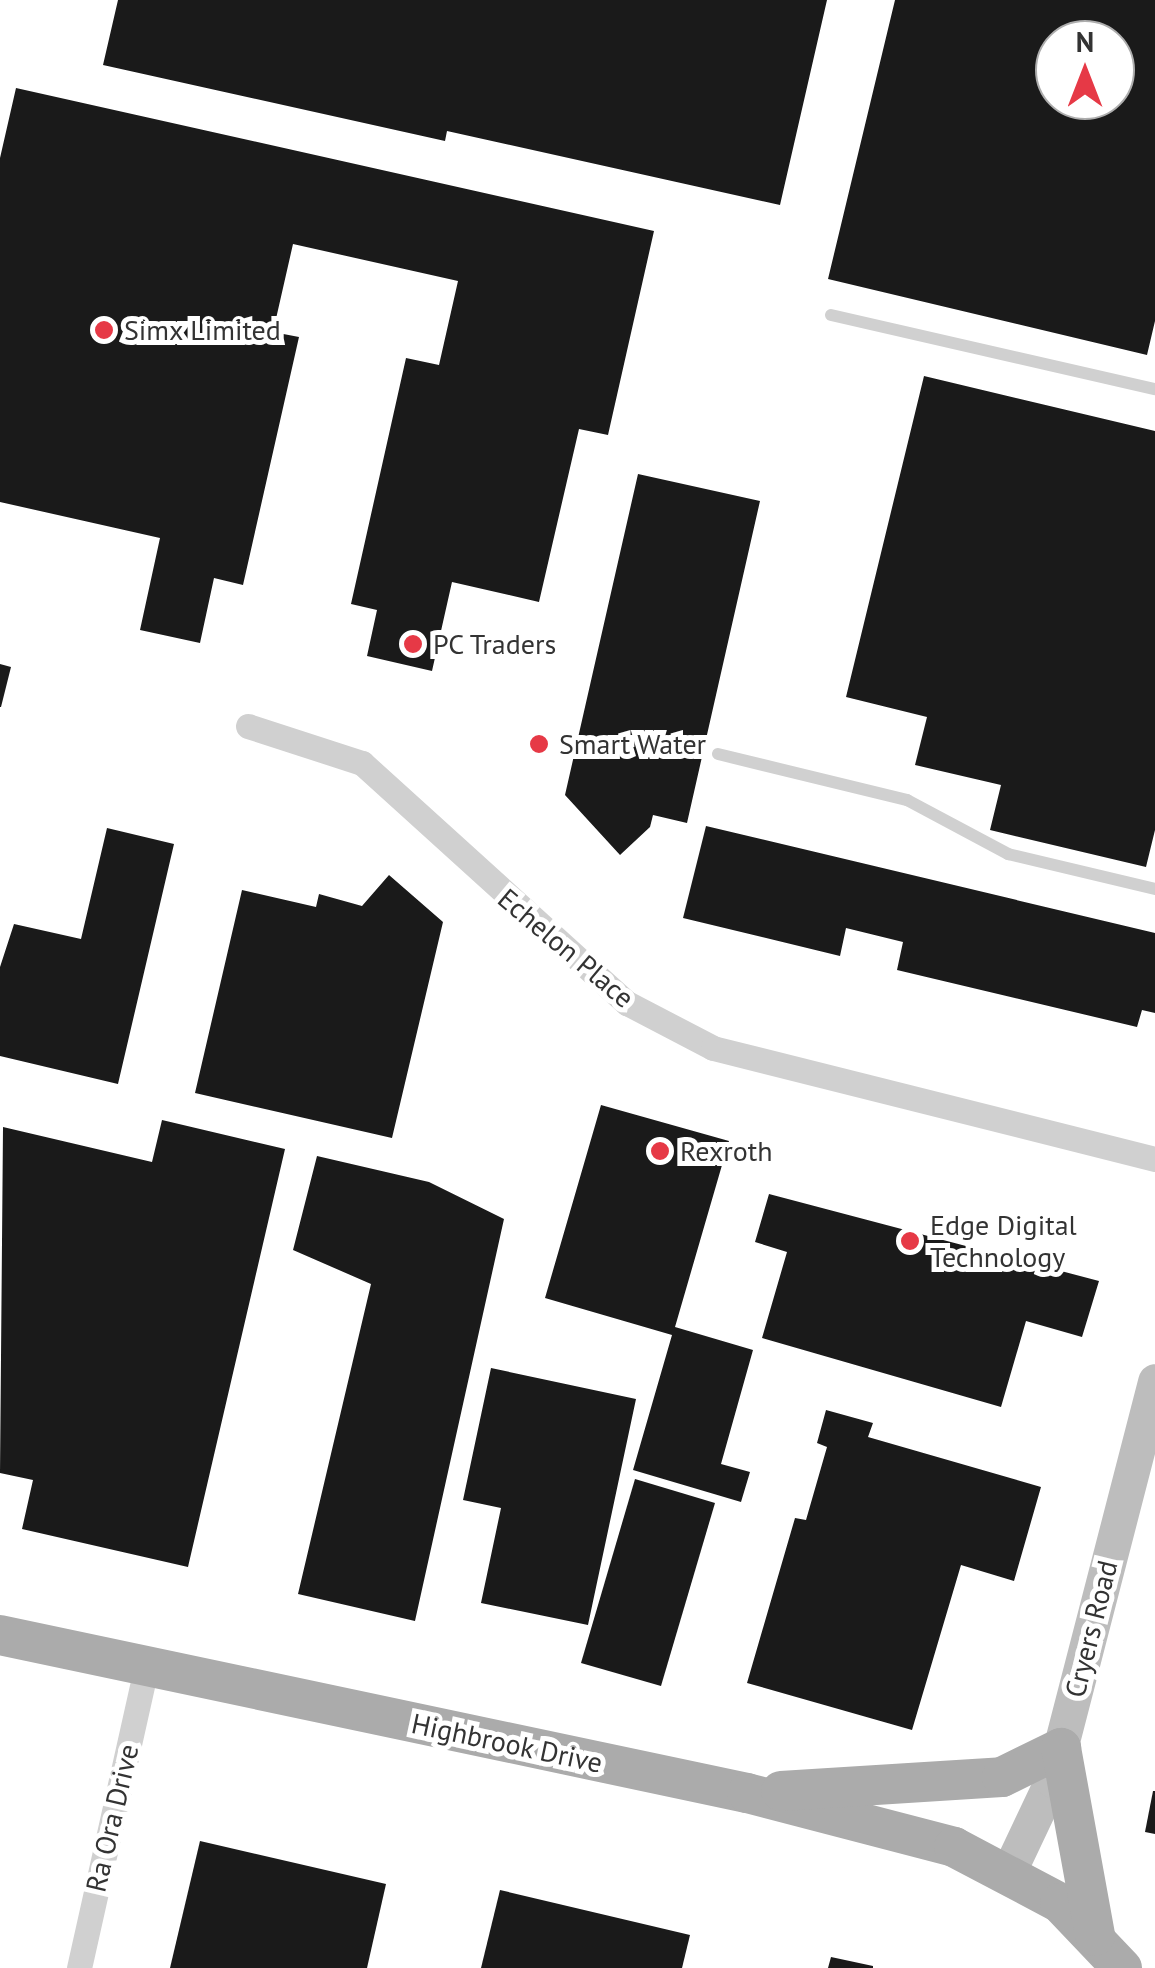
<!DOCTYPE html>
<style>
body{margin:0}
#map{position:relative;width:1155px;height:1968px;overflow:hidden;background:#fff;font-family:"PT Sans",sans-serif}
div>[style]{position:absolute}
.building>*{inset:0;background:#1a1a1a}
.service>*{height:12px;margin:-6px;padding:0 6px;transform-origin:6px;border-radius:6px;background:#d0d0d0}
.minor>*{height:25px;margin:-12.5px;padding:0 12.5px;transform-origin:12.5px;border-radius:12.5px;background:#d0d0d0}
.secondary>*{height:35px;margin:-17.5px;padding:0 17.5px;transform-origin:17.5px;border-radius:17.5px;background:#bdbdbd}
.primary>*{height:40px;margin:-20px;padding:0 20px;transform-origin:20px;border-radius:20px;background:#ababab}
.dots>*{width:28px;height:28px;translate:-50% -50%;box-sizing:border-box;border:5px solid #fff;border-radius:50%}
span{translate:-50% -50%;white-space:nowrap;text-align:center;line-height:1.15;-webkit-text-stroke:10px #fff;paint-order:stroke}
.poi-label{font-size:28px;color:#333}
.left{translate:0 -50%;text-align:left}
.street-label{font-size:28px;color:#333}
.north{position:absolute;left:1035px;top:20px;width:100px;height:100px;box-sizing:border-box;background:#fff;border:2px solid #adadad;border-radius:50%;rotate:0deg;font-size:28px;font-weight:700;line-height:40px;text-align:center;color:#333}
.north::after{content:'';display:block;margin:auto;width:35px;height:45px;background:#e63946;clip-path:polygon(50% 0,100% 100%,50% 72%,0 100%)}
</style>
<div id="map">
<div class="building">
<i style="clip-path:polygon(118px 0,827px 0,780px 205px,447px 131px,445px 141px,103px 65px)"></i>
<i style="clip-path:polygon(evenodd,895px 0,1155px 0,1155px 321px,1147px 355px,828px 279px,895px 0,1055px 40px,1115px 40px,1115px 100px,1055px 100px,1055px 40px)"></i>
<i style="clip-path:polygon(16px 88px,654px 231px,608px 435px,579px 429px,539px 602px,452px 582px,432px 671px,367px 656px,377px 610px,351px 604px,406px 358px,439px 365px,458px 281px,293px 244px,273px 332px,299px 337px,243px 585px,214px 578px,200px 643px,140px 630px,160px 538px,0 502px,0 158px)"></i>
<i style="clip-path:polygon(924px 376px,1155px 431px,1155px 830px,1146px 867px,990px 830px,1001px 785px,915px 765px,927px 717px,846px 697px)"></i>
<i style="clip-path:polygon(638px 474px,760px 501px,687px 823px,653px 815px,650px 827px,620px 855px,565px 795px)"></i>
<i style="clip-path:polygon(0 664px,11px 667px,1px 707px,0 707px)"></i>
<i style="clip-path:polygon(706px 826px,1155px 933px,1155px 1013px,1142px 1010px,1137px 1027px,897px 970px,903px 942px,846px 928px,840px 956px,683px 918px)"></i>
<i style="clip-path:polygon(107px 828px,174px 844px,118px 1084px,0 1056px,0 967px,14px 924px,81px 939px)"></i>
<i style="clip-path:polygon(389px 875px,443px 922px,392px 1138px,195px 1093px,242px 890px,316px 907px,319px 894px,362px 906px)"></i>
<i style="clip-path:polygon(601px 1105px,729px 1141px,675px 1327px,753px 1350px,721px 1464px,750px 1472px,741px 1502px,633px 1470px,672px 1335px,545px 1298px)"></i>
<i style="clip-path:polygon(162px 1120px,285px 1149px,188px 1567px,22px 1529px,33px 1480px,0 1473px,3px 1127px,152px 1162px)"></i>
<i style="clip-path:polygon(317px 1156px,429px 1182px,504px 1219px,415px 1621px,298px 1594px,371px 1284px,293px 1250px)"></i>
<i style="clip-path:polygon(769px 1194px,1099px 1281px,1082px 1337px,1026px 1321px,1001px 1407px,762px 1338px,787px 1252px,755px 1242px)"></i>
<i style="clip-path:polygon(491px 1368px,636px 1399px,588px 1625px,481px 1603px,501px 1508px,463px 1500px)"></i>
<i style="clip-path:polygon(826px 1410px,873px 1423px,868px 1437px,1041px 1487px,1014px 1581px,961px 1565px,912px 1730px,747px 1683px,795px 1518px,806px 1520px,827px 1447px,817px 1443px)"></i>
<i style="clip-path:polygon(635px 1479px,715px 1503px,661px 1686px,581px 1663px)"></i>
<i style="clip-path:polygon(1153px 1791px,1155px 1791px,1155px 1834px,1145px 1832px)"></i>
<i style="clip-path:polygon(200px 1841px,386px 1884px,367px 1968px,170px 1968px)"></i>
<i style="clip-path:polygon(500px 1890px,690px 1935px,682px 1968px,481px 1968px)"></i>
<i style="clip-path:polygon(831px 1957px,873px 1966px,873px 1968px,828px 1968px)"></i>
</div>
<div class="service">
<i style="left:831px;top:315px;width:332px;rotate:12.9deg"></i>
<i style="left:718px;top:754px;width:195px;rotate:13.7deg"></i>
<i style="left:907px;top:800px;width:115px;rotate:28.1deg"></i>
<i style="left:1008px;top:854px;width:151px;rotate:13.4deg"></i>
</div>
<div class="minor">
<i style="left:248px;top:726px;width:120px;rotate:18deg"></i>
<i style="left:362px;top:763px;width:358px;rotate:42.2deg"></i>
<i style="left:627px;top:1003px;width:97px;rotate:27.6deg"></i>
<i style="left:713px;top:1048px;width:456px;rotate:14.1deg"></i>
<i style="left:79px;top:1968px;width:307px;rotate:-77.4deg"></i>
</div>
<div class="secondary">
<i style="left:1009px;top:1871px;width:101px;rotate:-64.7deg"></i>
<i style="left:1052px;top:1780px;width:412px;rotate:-75.5deg"></i>
</div>
<div class="primary">
<i style="left:0;top:1635px;width:764px;rotate:11.94deg"></i>
<i style="left:747px;top:1793px;width:214px;rotate:14.6deg"></i>
<i style="left:954px;top:1847px;width:120px;rotate:27.8deg"></i>
<i style="left:1060px;top:1903px;width:90px;rotate:46.4deg"></i>
<i style="left:781px;top:1791px;width:221px;rotate:-3.6deg"></i>
<i style="left:1002px;top:1777px;width:66px;rotate:-26.2deg"></i>
<i style="left:1061px;top:1748px;width:191px;rotate:79.7deg"></i>
</div>
<div class="dots">
<i style="left:104px;top:330px;background:#e63946"></i>
<i style="left:413px;top:644px;background:#e63946"></i>
<i style="left:539px;top:744px;background:#e63946"></i>
<i style="left:660px;top:1151px;background:#e63946"></i>
<i style="left:910px;top:1241px;background:#e63946"></i>
</div>
<div class="poi-label">
<span class="left" style="left:124px;top:330px">Simx Limited</span>
<span class="left" style="left:433px;top:644px">PC Traders</span>
<span class="left" style="left:559px;top:744px">Smart Water</span>
<span class="left" style="left:680px;top:1151px">Rexroth</span>
<span class="left" style="left:930px;top:1241px">Edge Digital<br>Technology</span>
</div>
<div class="street-label">
<span style="left:566px;top:948px;rotate:40deg">Echelon Place</span>
<span style="left:1091px;top:1629px;rotate:-76deg">Cryers Road</span>
<span style="left:507px;top:1743px;rotate:12deg">Highbrook Drive</span>
<span style="left:112px;top:1818px;rotate:-77deg">Ra Ora Drive</span>
</div>
<div class="north">N</div>
</div>
